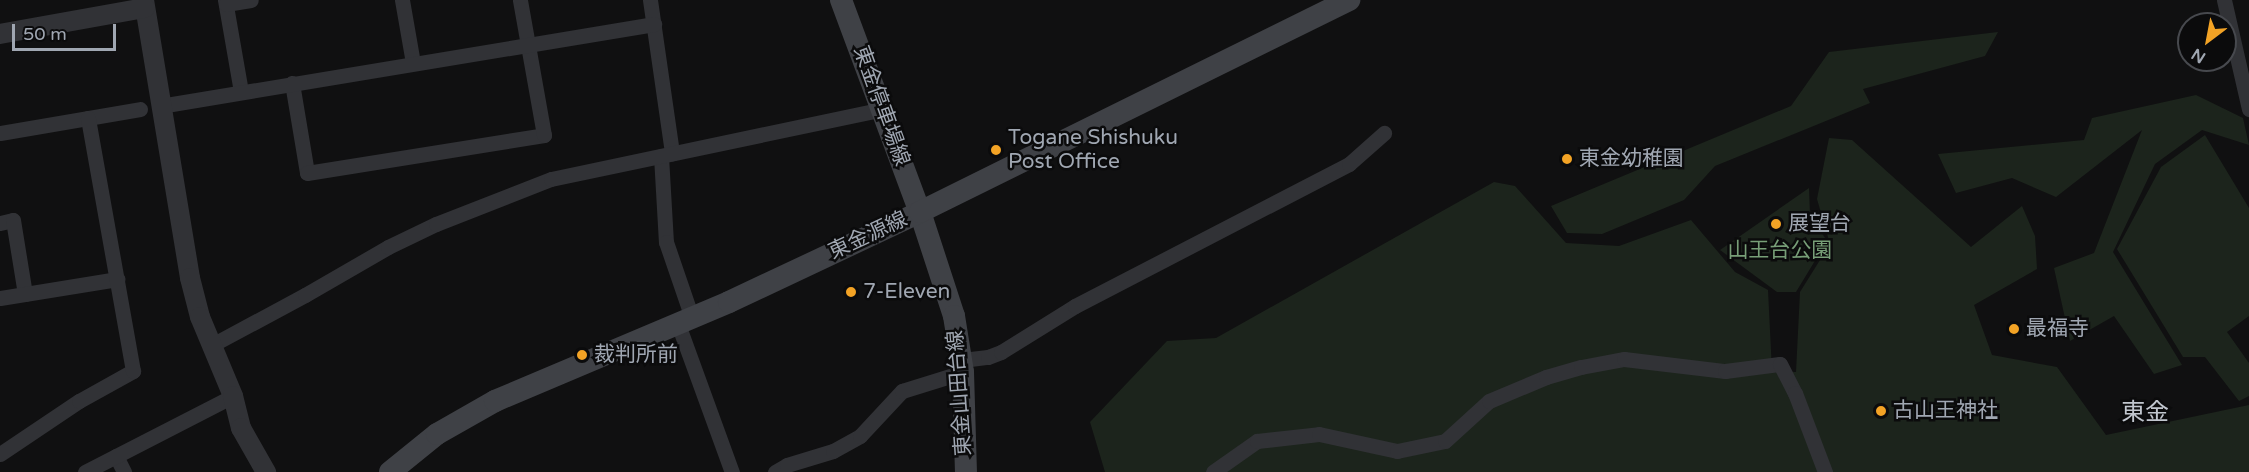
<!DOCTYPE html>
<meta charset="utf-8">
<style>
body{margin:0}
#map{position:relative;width:2249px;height:472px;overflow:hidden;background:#101011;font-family:"Varela Round","Noto Sans JP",sans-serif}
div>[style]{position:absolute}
.green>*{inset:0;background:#1c241c}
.minor>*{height:15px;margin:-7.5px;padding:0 7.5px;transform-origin:7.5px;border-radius:7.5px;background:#313236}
.tertiary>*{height:20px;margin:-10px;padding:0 10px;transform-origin:10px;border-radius:10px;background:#313236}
.secondary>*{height:22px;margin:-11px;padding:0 11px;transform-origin:11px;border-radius:11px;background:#3f4146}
.dots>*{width:16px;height:16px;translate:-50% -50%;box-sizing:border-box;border:3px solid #0b0b0c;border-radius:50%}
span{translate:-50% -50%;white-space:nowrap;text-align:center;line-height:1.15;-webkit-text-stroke:5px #0b0b0c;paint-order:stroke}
.street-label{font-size:21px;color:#a0a7b2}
.poi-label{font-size:21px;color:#a0a7b2}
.left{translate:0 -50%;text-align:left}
.park-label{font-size:21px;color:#779e77}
.quarter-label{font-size:24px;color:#c1c6ce}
.north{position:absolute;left:2177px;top:12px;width:60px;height:60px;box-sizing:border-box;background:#0b0b0c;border:2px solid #47494e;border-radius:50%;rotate:212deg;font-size:16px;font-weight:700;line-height:24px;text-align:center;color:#a0a7b2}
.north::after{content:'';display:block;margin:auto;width:21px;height:27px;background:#f3a325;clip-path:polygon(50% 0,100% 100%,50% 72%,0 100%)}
.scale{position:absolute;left:12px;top:24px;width:104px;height:27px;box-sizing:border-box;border:3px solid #a0a7b2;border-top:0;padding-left:8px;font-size:18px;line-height:21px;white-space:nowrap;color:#a0a7b2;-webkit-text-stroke:4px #0b0b0c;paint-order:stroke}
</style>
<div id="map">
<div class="green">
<i style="clip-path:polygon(1998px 32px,1985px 56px,1863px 89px,1870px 103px,1715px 166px,1684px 200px,1602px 234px,1567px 233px,1551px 206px,1791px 106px,1829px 52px)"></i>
<i style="clip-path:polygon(2196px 95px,2243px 118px,2249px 145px,2202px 130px,2155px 164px,2113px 252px,2182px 365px,2154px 374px,2114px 316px,2070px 341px,2054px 268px,2094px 253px,2142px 130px,2056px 197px,2012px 178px,1956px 193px,1938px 154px,2084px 140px,2092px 118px)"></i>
<i style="clip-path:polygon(2205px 135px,2249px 208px,2249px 316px,2227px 332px,2249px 363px,2249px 396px,2239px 401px,2205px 357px,2183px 357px,2117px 249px,2161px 167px)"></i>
<i style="clip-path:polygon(1829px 138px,1852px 140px,1971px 247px,2022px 206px,2035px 236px,2037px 269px,1974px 305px,1992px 355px,2057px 367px,2106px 435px,2249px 405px,2249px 472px,1105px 472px,1090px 422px,1167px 341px,1216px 338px,1494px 182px,1515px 186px,1566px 243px,1619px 246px,1691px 220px,1735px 272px,1768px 290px,1772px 371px,1796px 372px,1800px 292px,1830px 244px,1817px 199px)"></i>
<i style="clip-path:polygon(1809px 188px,1810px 215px,1827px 241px,1796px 292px,1777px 292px,1720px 250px)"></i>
</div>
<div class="minor">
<i style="left:225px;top:0;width:93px;rotate:80.1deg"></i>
<i style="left:402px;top:0;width:64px;rotate:80.1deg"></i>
<i style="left:650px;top:0;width:155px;rotate:81.8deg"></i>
<i style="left:2224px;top:0;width:112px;rotate:77.1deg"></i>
<i style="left:226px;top:4px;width:25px;rotate:-9deg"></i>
<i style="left:292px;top:83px;width:91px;rotate:80.5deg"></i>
<i style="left:307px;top:173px;width:240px;rotate:-9.1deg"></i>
<i style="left:544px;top:135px;width:137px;rotate:-100.1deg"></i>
<i style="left:160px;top:106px;width:501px;rotate:-9.42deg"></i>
<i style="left:0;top:133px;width:142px;rotate:-9.7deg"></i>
<i style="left:661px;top:156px;width:86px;rotate:86.7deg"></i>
<i style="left:666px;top:242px;width:80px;rotate:71.1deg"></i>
<i style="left:0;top:223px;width:13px;rotate:-13deg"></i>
<i style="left:13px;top:220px;width:75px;rotate:80.8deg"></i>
<i style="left:0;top:298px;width:119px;rotate:-9.2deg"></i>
<i style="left:678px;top:324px;width:158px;rotate:70deg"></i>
<i style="left:210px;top:346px;width:108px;rotate:-28.2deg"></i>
<i style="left:305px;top:295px;width:96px;rotate:-30deg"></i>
<i style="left:388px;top:247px;width:53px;rotate:-25.6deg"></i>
<i style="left:436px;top:224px;width:123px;rotate:-21.4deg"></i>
<i style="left:551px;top:179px;width:338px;rotate:-11.9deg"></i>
<i style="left:962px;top:360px;width:26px;rotate:-7deg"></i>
<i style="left:988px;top:357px;width:14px;rotate:-21deg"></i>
<i style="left:1001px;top:352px;width:87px;rotate:-31.9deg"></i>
<i style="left:1075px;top:306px;width:309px;rotate:-27.4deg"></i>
<i style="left:1349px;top:164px;width:47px;rotate:-41.5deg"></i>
<i style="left:0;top:454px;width:95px;rotate:-33.9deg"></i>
<i style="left:79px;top:401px;width:62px;rotate:-29.1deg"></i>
<i style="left:133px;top:371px;width:257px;rotate:-100.1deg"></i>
<i style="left:116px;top:456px;width:18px;rotate:63deg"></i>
<i style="left:85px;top:472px;width:166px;rotate:-27.2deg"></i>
<i style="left:775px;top:472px;width:14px;rotate:-30deg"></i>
<i style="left:787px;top:465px;width:48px;rotate:-16.9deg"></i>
<i style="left:833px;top:451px;width:31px;rotate:-29deg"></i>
<i style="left:860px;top:436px;width:62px;rotate:-47deg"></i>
<i style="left:902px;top:391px;width:64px;rotate:-17.3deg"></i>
<i style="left:1213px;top:472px;width:54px;rotate:-35.2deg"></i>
<i style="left:1257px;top:441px;width:62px;rotate:-6.4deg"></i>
<i style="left:1319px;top:434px;width:80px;rotate:12.3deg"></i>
<i style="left:1397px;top:451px;width:49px;rotate:-11.8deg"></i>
<i style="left:1445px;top:441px;width:59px;rotate:-42.3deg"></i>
<i style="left:1489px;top:401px;width:62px;rotate:-22.8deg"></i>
<i style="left:1546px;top:377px;width:36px;rotate:-16deg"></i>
<i style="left:1581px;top:367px;width:44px;rotate:-10.5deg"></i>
<i style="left:1624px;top:359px;width:102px;rotate:6.8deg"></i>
<i style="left:1725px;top:371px;width:55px;rotate:-7.3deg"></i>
<i style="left:1780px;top:364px;width:33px;rotate:63deg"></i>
<i style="left:1795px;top:393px;width:85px;rotate:69.2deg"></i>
</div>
<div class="tertiary">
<i style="left:144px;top:0;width:282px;rotate:80.6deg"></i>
<i style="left:190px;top:278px;width:40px;rotate:75.6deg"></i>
<i style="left:200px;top:317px;width:86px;rotate:67.3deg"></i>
<i style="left:233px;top:396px;width:33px;rotate:76deg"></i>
<i style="left:241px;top:428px;width:51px;rotate:60.4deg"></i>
<i style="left:0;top:34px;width:147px;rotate:-10.2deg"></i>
</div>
<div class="secondary">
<i style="left:841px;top:0;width:226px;rotate:69.6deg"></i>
<i style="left:920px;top:212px;width:109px;rotate:71.9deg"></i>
<i style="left:954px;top:316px;width:57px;rotate:80.9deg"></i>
<i style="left:963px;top:372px;width:100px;rotate:88.3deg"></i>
<i style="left:390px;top:472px;width:60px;rotate:-39deg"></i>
<i style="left:437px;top:434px;width:67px;rotate:-29.6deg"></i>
<i style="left:495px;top:401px;width:254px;rotate:-22.9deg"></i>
<i style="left:729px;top:302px;width:211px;rotate:-25.2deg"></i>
<i style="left:920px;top:212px;width:479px;rotate:-26.3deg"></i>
</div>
<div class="dots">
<i style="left:996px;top:150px;background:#f3a325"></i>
<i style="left:1567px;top:159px;background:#f3a325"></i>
<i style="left:1776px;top:224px;background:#f3a325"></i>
<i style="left:851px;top:292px;background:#f3a325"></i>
<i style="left:2014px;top:329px;background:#f3a325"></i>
<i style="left:582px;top:355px;background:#f3a325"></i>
<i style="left:1881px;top:411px;background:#f3a325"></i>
</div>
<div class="street-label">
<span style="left:881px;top:106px;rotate:70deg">東金停車場線</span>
<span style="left:868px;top:236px;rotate:-25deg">東金源線</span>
<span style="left:960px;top:393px;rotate:-94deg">東金山田台線</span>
</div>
<div class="poi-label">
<span class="left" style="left:1008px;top:150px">Togane Shishuku<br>Post Office</span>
<span class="left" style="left:1579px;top:159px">東金幼稚園</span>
<span class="left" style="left:1788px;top:224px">展望台</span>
<span class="left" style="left:863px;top:292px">7-Eleven</span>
<span class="left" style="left:2026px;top:329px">最福寺</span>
<span class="left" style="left:594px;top:355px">裁判所前</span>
<span class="left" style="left:1893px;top:411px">古山王神社</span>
</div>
<div class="park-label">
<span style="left:1780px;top:251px">山王台公園</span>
</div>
<div class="quarter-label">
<span style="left:2145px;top:413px">東金</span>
</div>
<div class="north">N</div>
<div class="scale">50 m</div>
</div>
